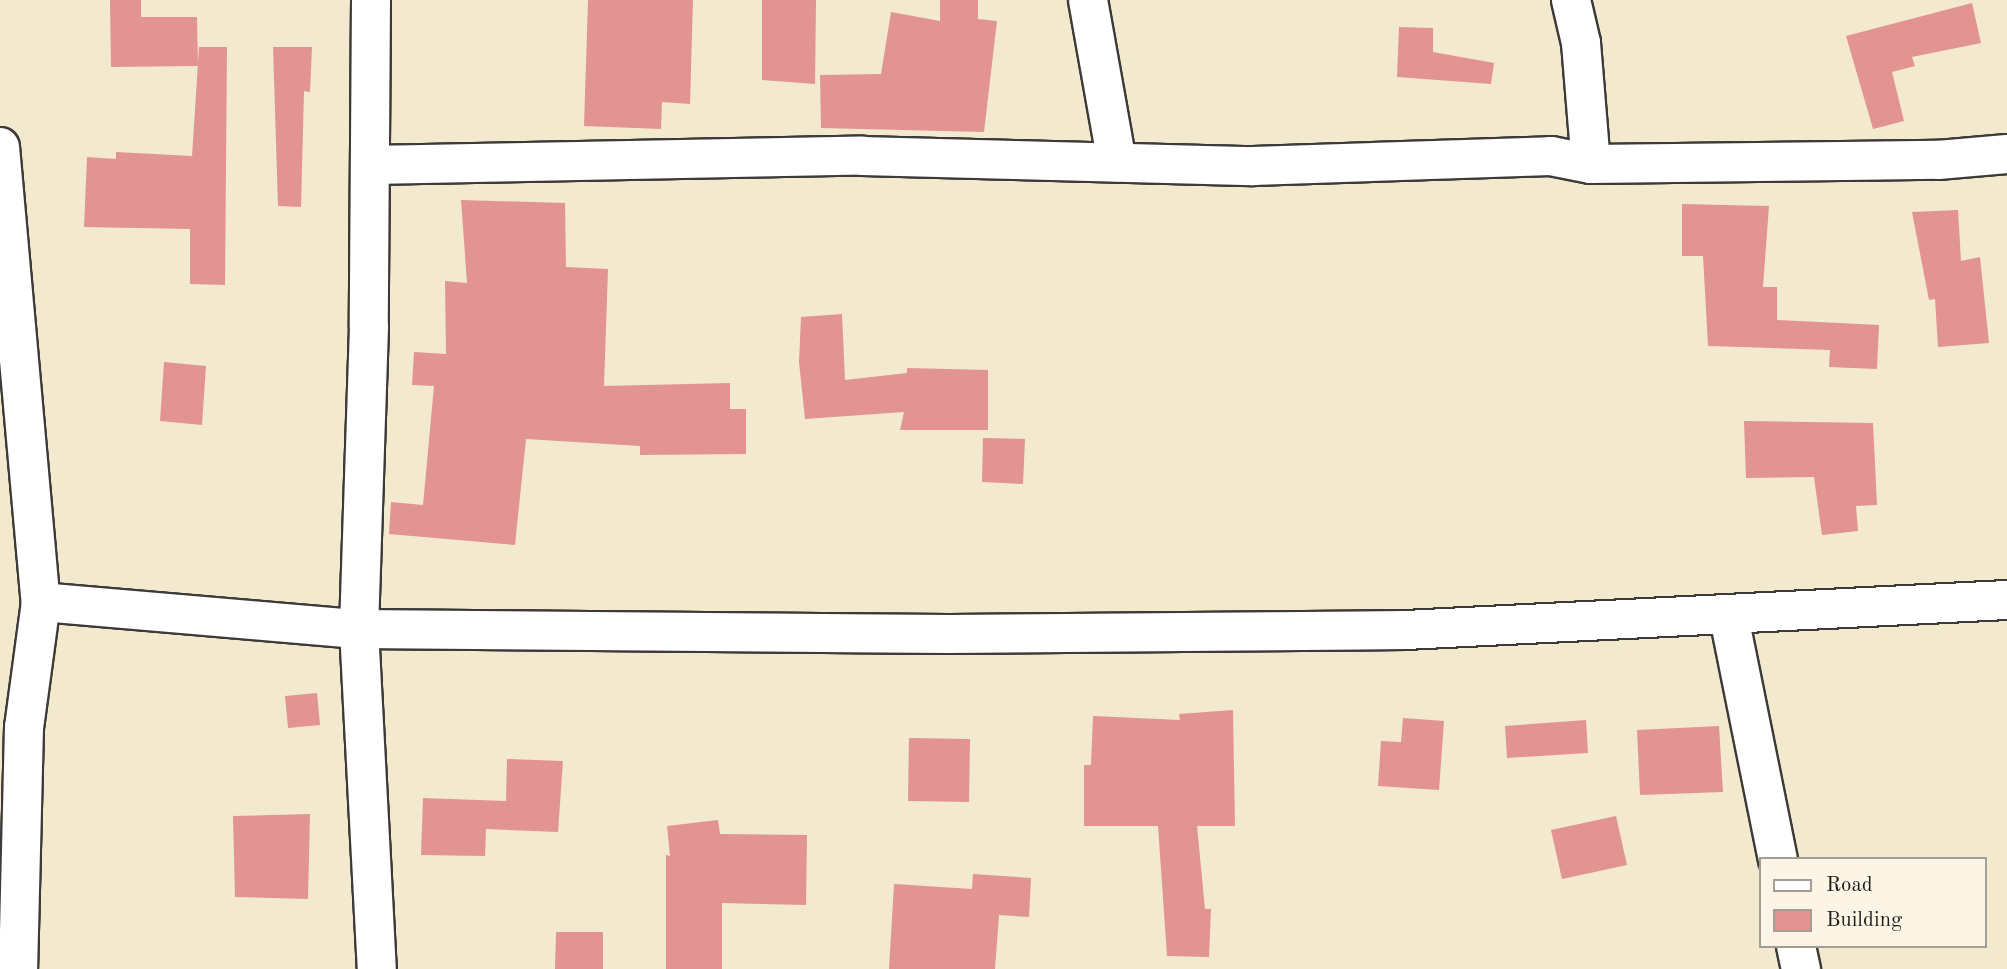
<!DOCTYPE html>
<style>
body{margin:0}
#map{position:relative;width:2007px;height:969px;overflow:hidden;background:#f2e9cf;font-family:"Old Standard TT",serif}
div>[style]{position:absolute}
.building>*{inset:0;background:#e19491}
.roads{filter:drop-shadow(2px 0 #3c3b37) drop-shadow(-2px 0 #3c3b37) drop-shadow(0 2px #3c3b37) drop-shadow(0 -2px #3c3b37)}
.minor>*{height:38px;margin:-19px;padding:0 19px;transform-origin:19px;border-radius:19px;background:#fff}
span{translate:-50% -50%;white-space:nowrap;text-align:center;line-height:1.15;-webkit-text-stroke:5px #fcf5e5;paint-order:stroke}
.legend{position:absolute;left:1759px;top:857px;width:228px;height:91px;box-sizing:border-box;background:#fcf5e5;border:2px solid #a29e95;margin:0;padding:9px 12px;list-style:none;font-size:21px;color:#1c1c1c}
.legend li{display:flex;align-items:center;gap:14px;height:35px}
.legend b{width:35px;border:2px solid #a29e95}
</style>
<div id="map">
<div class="building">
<i style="clip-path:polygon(110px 0,141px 0,141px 17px,197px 17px,198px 66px,111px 67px)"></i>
<i style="clip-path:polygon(588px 0,693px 0,690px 104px,662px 102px,661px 129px,584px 126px)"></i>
<i style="clip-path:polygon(762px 0,816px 0,815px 84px,762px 80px)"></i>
<i style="clip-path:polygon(940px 0,978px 0,978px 19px,997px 21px,984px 132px,821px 128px,820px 75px,881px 74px,891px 12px,940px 21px)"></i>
<i style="clip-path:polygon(1972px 3px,1981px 43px,1912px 57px,1915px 66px,1892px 72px,1904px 121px,1873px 129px,1846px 36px)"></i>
<i style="clip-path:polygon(1399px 27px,1433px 28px,1433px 52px,1494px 63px,1491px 84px,1397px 77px)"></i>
<i style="clip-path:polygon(199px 47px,227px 47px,225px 285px,190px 284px,190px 229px,84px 227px,87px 157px,116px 159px,116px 152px,192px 156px)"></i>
<i style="clip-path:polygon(273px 47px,312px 47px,310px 92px,304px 91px,301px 207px,278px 206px)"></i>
<i style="clip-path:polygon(461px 200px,565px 203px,566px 267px,608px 269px,604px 386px,730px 383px,730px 409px,746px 409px,746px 454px,640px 455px,640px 446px,526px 439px,515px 545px,389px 534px,391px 502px,423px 505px,434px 386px,412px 385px,414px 352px,446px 354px,445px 281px,467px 283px)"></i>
<i style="clip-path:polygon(1682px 204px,1769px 206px,1763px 287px,1777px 287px,1777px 320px,1879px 325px,1877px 369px,1829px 367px,1830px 350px,1708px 346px,1703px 256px,1682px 256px)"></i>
<i style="clip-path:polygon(1958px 210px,1961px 261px,1980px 257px,1989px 343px,1938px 347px,1935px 299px,1929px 300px,1912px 212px)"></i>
<i style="clip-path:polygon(842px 314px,845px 380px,907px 373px,907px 368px,988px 370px,988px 430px,900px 430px,904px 412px,805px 419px,799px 362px,801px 317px)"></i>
<i style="clip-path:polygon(164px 362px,206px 366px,202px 425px,160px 421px)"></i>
<i style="clip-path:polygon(1744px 421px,1873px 423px,1877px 505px,1856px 506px,1858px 531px,1822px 535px,1814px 477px,1746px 478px)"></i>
<i style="clip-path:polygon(983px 438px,1025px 439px,1023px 484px,982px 482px)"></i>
<i style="clip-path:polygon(317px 693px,320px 725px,288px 728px,285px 696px)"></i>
<i style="clip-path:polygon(1233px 710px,1235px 826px,1197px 826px,1205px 909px,1211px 909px,1209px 957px,1167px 956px,1158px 826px,1084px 826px,1084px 765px,1091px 765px,1093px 716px,1180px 720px,1179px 714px)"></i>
<i style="clip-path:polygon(1403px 718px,1444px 721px,1439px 790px,1378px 786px,1381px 741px,1401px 742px)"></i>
<i style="clip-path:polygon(1586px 720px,1588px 753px,1507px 758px,1505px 726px)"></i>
<i style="clip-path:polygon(1719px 726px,1723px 792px,1640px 795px,1637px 730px)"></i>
<i style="clip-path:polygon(909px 738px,970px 739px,969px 802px,908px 801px)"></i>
<i style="clip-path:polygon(507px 759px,563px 761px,558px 832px,486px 829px,485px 856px,421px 855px,423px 798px,506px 801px)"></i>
<i style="clip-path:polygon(310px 814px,308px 899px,235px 897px,233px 816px)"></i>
<i style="clip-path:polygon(1616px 816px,1627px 865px,1562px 879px,1551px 830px)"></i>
<i style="clip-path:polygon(718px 820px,720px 834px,807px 835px,806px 905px,722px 903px,722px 969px,666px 969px,666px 855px,670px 856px,667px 826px)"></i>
<i style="clip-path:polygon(973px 874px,1031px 878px,1029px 917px,999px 915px,995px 969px,889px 969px,894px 884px,972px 889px)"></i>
<i style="clip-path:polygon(556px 932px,603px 932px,603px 969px,555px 969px)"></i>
</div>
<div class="roads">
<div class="minor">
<i style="left:371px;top:0;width:327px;rotate:90.4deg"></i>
<i style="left:369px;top:327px;width:302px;rotate:91.9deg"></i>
<i style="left:359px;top:629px;width:340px;rotate:87deg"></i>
<i style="left:1088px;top:0;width:165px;rotate:79.9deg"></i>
<i style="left:1571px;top:0;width:44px;rotate:76.9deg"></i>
<i style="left:1581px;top:43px;width:121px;rotate:85.3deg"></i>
<i style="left:0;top:147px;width:457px;rotate:84.9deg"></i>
<i style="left:41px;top:602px;width:126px;rotate:97.7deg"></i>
<i style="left:24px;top:727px;width:242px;rotate:91.4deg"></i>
<i style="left:371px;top:165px;width:491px;rotate:-1.1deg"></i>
<i style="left:862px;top:156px;width:391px;rotate:1.5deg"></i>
<i style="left:1253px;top:166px;width:298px;rotate:-1.9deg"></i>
<i style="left:1551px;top:156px;width:41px;rotate:11.3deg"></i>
<i style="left:1591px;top:164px;width:347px;rotate:-0.7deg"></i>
<i style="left:1938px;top:160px;width:69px;rotate:-5deg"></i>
<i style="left:41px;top:602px;width:319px;rotate:4.9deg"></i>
<i style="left:359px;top:629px;width:590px;rotate:0.49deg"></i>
<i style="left:949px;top:634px;width:457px;rotate:-0.5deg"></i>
<i style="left:1406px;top:630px;width:602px;rotate:-2.86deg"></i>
<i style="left:1729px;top:617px;width:247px;rotate:78.6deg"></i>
<i style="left:1796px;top:946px;width:24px;rotate:78deg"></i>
</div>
</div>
<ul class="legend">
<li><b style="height:9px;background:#fff"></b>Road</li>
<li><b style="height:19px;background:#e19491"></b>Building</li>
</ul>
</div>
